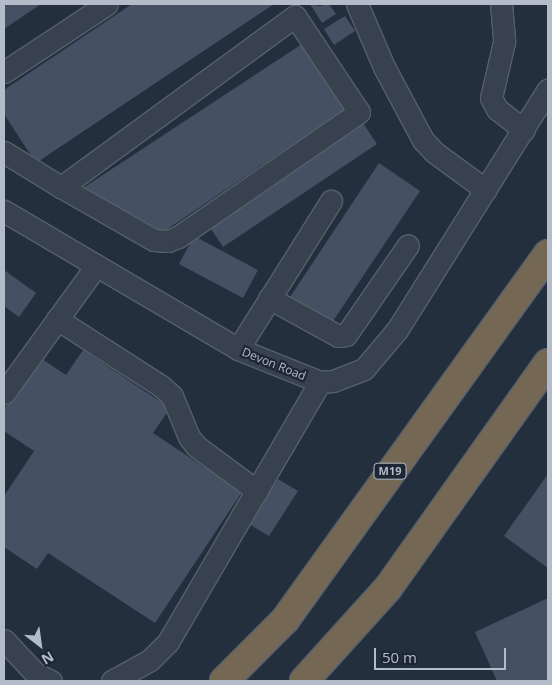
<!DOCTYPE html>
<style>
body{margin:0}
#map{position:relative;width:552px;height:685px;overflow:hidden;background:#242f3e;font-family:"Open Sans",sans-serif}
div>[style]{position:absolute}
.building>*{inset:0;background:#455162}
.roads{filter:drop-shadow(1px 0 #565f6c) drop-shadow(-1px 0 #565f6c) drop-shadow(0 1px #565f6c) drop-shadow(0 -1px #565f6c)}
.minor>*{height:21px;margin:-10.5px;padding:0 10.5px;transform-origin:10.5px;border-radius:10.5px;background:#38414e}
.highway>*{height:28px;margin:-14px;padding:0 14px;transform-origin:14px;border-radius:14px;background:#746855}
span{translate:-50% -50%;white-space:nowrap;text-align:center;line-height:1.15;-webkit-text-stroke:4.5px #1d2633;paint-order:stroke}
.shield-label span{padding:1px 4px;background:#1d2633;border:1px solid;border-radius:4px;-webkit-text-stroke-width:0}
.shield-label{font-size:11px;color:#b4bcc9;font-weight:700}
.street-label{font-size:12px;color:#b4bcc9}
.frame{position:absolute;inset:0;border:5px solid #b4bcc9;pointer-events:none}
.north{position:absolute;left:15px;top:620px;width:50px;height:50px;-webkit-text-stroke:4px #1d2633;paint-order:stroke;rotate:150deg;font-size:14px;font-weight:700;line-height:20px;text-align:center;color:#b4bcc9}
.north::after{content:'';display:block;margin:auto;width:18px;height:22px;background:#b4bcc9;clip-path:polygon(50% 0,100% 100%,50% 72%,0 100%)}
.scale{position:absolute;left:374px;top:648px;width:132px;height:22px;box-sizing:border-box;border:2px solid #b4bcc9;border-top:0;padding-left:6px;font-size:15px;line-height:18px;white-space:nowrap;color:#b4bcc9;-webkit-text-stroke:4px #1d2633;paint-order:stroke}
</style>
<div id="map">
<div class="building">
<i style="clip-path:polygon(4px 4px,41px 4px,4px 29px)"></i>
<i style="clip-path:polygon(132px 4px,274px 4px,36px 163px,4px 114px,4px 90px)"></i>
<i style="clip-path:polygon(310px 4px,320px 6px,329px 4px,336px 14px,322px 23px)"></i>
<i style="clip-path:polygon(345px 16px,355px 31px,334px 45px,324px 29px)"></i>
<i style="clip-path:polygon(305px 42px,348px 107px,163px 232px,83px 188px)"></i>
<i style="clip-path:polygon(363px 123px,377px 144px,223px 247px,209px 226px)"></i>
<i style="clip-path:polygon(379px 163px,420px 191px,331px 324px,290px 297px)"></i>
<i style="clip-path:polygon(194px 236px,258px 270px,243px 298px,179px 264px)"></i>
<i style="clip-path:polygon(4px 270px,36px 293px,19px 317px,4px 306px)"></i>
<i style="clip-path:polygon(83px 350px,170px 408px,153px 433px,242px 492px,155px 623px,48px 553px,37px 569px,4px 547px,4px 496px,34px 451px,4px 431px,4px 409px,39px 357px,66px 375px)"></i>
<i style="clip-path:polygon(548px 474px,548px 568px,504px 536px)"></i>
<i style="clip-path:polygon(278px 479px,298px 491px,269px 536px,249px 524px)"></i>
<i style="clip-path:polygon(548px 598px,548px 681px,497px 681px,475px 632px)"></i>
</div>
<div class="roads">
<div class="minor">
<i style="left:357px;top:4px;width:69px;rotate:66.8deg"></i>
<i style="left:384px;top:67px;width:83px;rotate:61.9deg"></i>
<i style="left:423px;top:140px;width:16px;rotate:47deg"></i>
<i style="left:434px;top:152px;width:64px;rotate:36.2deg"></i>
<i style="left:501px;top:4px;width:38px;rotate:85deg"></i>
<i style="left:504px;top:42px;width:57px;rotate:103.1deg"></i>
<i style="left:491px;top:98px;width:13px;rotate:61deg"></i>
<i style="left:497px;top:109px;width:34px;rotate:38deg"></i>
<i style="left:4px;top:72px;width:123px;rotate:-33.4deg"></i>
<i style="left:4px;top:152px;width:67px;rotate:31.6deg"></i>
<i style="left:61px;top:187px;width:107px;rotate:29.7deg"></i>
<i style="left:154px;top:240px;width:14px;rotate:4deg"></i>
<i style="left:168px;top:241px;width:11px;rotate:-22deg"></i>
<i style="left:178px;top:237px;width:220px;rotate:-34.6deg"></i>
<i style="left:359px;top:112px;width:115px;rotate:-123.7deg"></i>
<i style="left:295px;top:16px;width:290px;rotate:143.8deg"></i>
<i style="left:4px;top:211px;width:272px;rotate:30.5deg"></i>
<i style="left:238px;top:349px;width:88px;rotate:21.9deg"></i>
<i style="left:320px;top:382px;width:13px;rotate:-4deg"></i>
<i style="left:333px;top:381px;width:33px;rotate:-21deg"></i>
<i style="left:364px;top:369px;width:51px;rotate:-49.8deg"></i>
<i style="left:397px;top:330px;width:284px;rotate:-57.9deg"></i>
<i style="left:269px;top:298px;width:79px;rotate:28.8deg"></i>
<i style="left:338px;top:336px;width:8px;rotate:-7deg"></i>
<i style="left:346px;top:335px;width:109px;rotate:-55.4deg"></i>
<i style="left:57px;top:319px;width:124px;rotate:32.8deg"></i>
<i style="left:161px;top:386px;width:15px;rotate:42deg"></i>
<i style="left:172px;top:396px;width:44px;rotate:67.5deg"></i>
<i style="left:189px;top:437px;width:11px;rotate:52deg"></i>
<i style="left:196px;top:446px;width:76px;rotate:36.4deg"></i>
<i style="left:238px;top:349px;width:175px;rotate:-57.9deg"></i>
<i style="left:4px;top:393px;width:157px;rotate:-54.1deg"></i>
<i style="left:4px;top:640px;width:45px;rotate:46.8deg"></i>
<i style="left:35px;top:673px;width:18px;rotate:27deg"></i>
<i style="left:112px;top:681px;width:43px;rotate:-28.9deg"></i>
<i style="left:150px;top:660px;width:25px;rotate:-45deg"></i>
<i style="left:168px;top:642px;width:301px;rotate:-59.7deg"></i>
</div>
<div class="highway">
<i style="left:224px;top:681px;width:86px;rotate:-45deg"></i>
<i style="left:285px;top:620px;width:451px;rotate:-54.3deg"></i>
<i style="left:304px;top:681px;width:125px;rotate:-47.9deg"></i>
<i style="left:388px;top:588px;width:276px;rotate:-54.6deg"></i>
</div>
</div>
<div class="shield-label">
<span style="left:390px;top:471px">M19</span>
</div>
<div class="street-label">
<span style="left:274px;top:364px;rotate:22deg">Devon Road</span>
</div>
<div class="frame"></div>
<div class="north">N</div>
<div class="scale">50 m</div>
</div>
